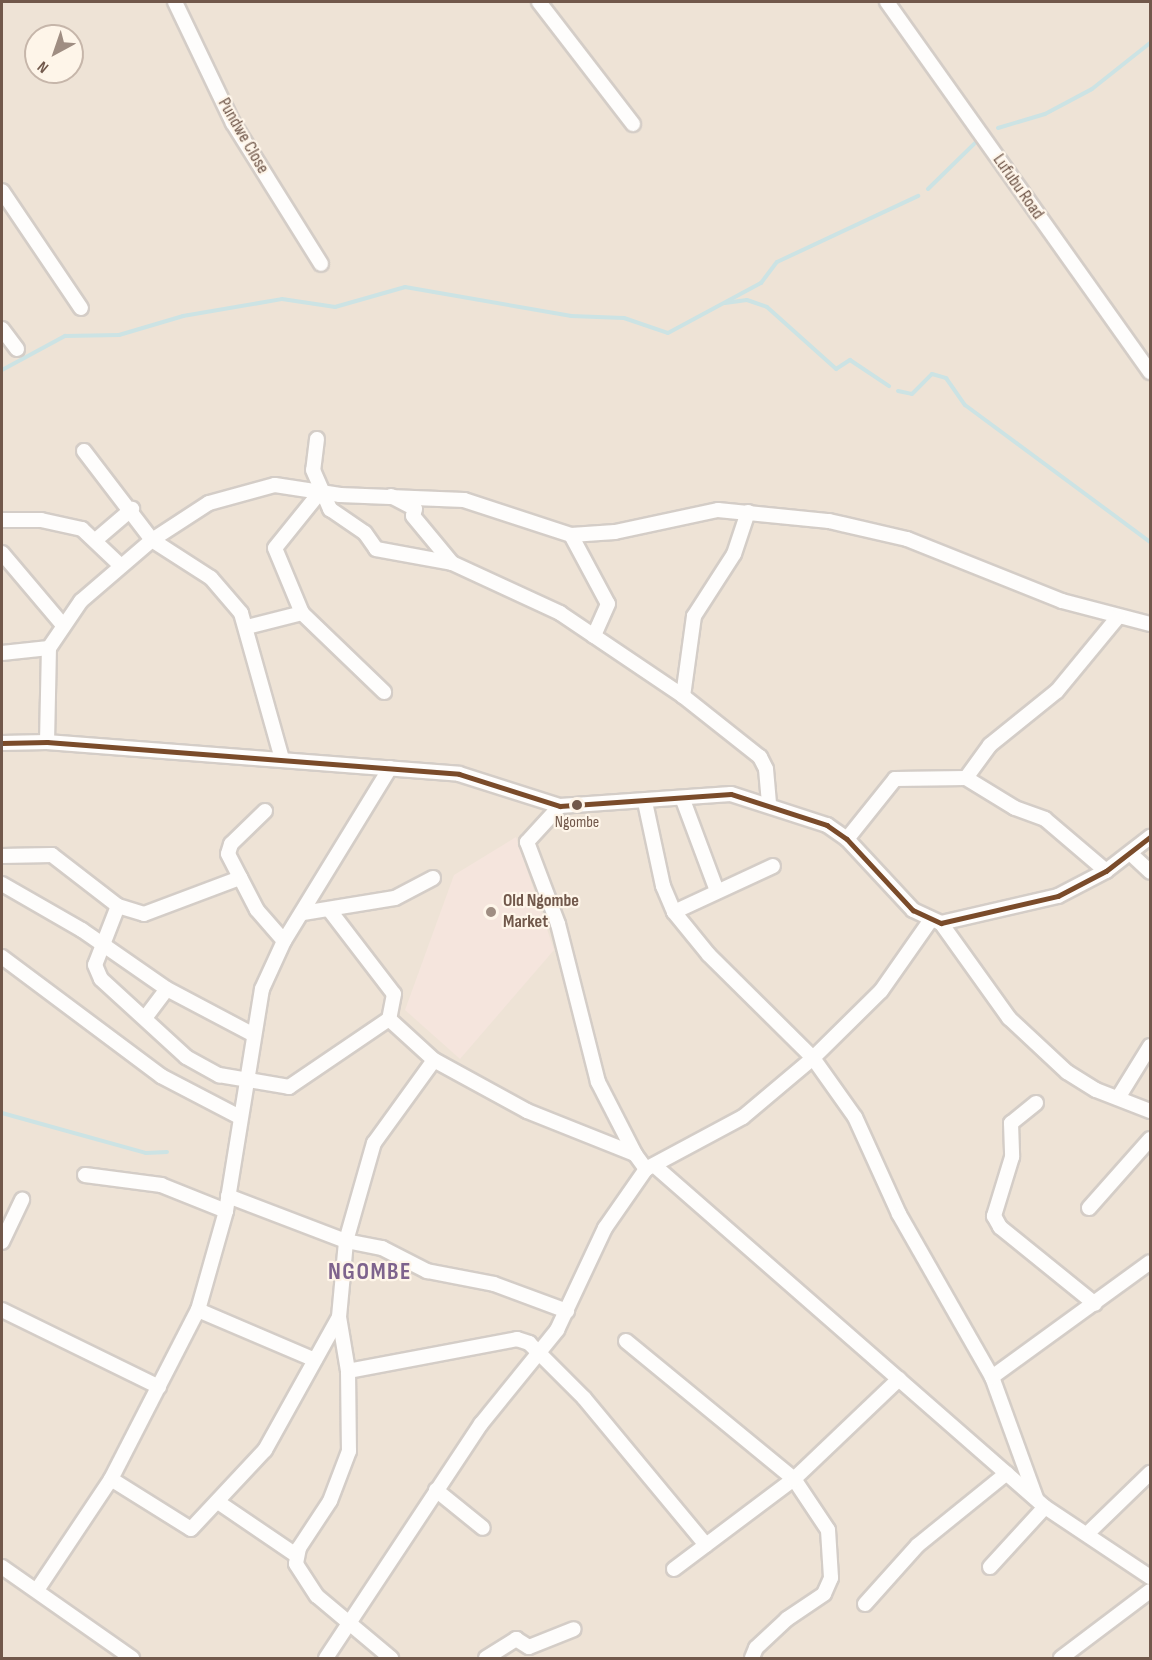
<!DOCTYPE html>
<style>
body{margin:0}
#map{position:relative;width:1152px;height:1660px;overflow:hidden;background:#f5f0e9;font-family:"Sofia Sans Condensed",sans-serif}
div>[style]{position:absolute}
.residential>*{inset:0;background:#eee3d6}
.commercial>*{inset:0;background:#f5e5dd}
.stream>*{height:4px;margin:-2px;padding:0 2px;transform-origin:2px;border-radius:2px;background:#cce3e4}
.roads{filter:drop-shadow(2px 0 #d4cdc7) drop-shadow(-2px 0 #d4cdc7) drop-shadow(0 2px #d4cdc7) drop-shadow(0 -2px #d4cdc7)}
.minor>*{height:14px;margin:-7px;padding:0 7px;transform-origin:7px;border-radius:7px;background:#fefdfc}
.bus-1>*{height:4.5px;margin:-2.25px;padding:0 2.25px;transform-origin:2.25px;border-radius:2.25px;background:#7a4b2a}
.dots>*{width:16px;height:16px;translate:-50% -50%;box-sizing:border-box;border:3px solid #fef5e9;border-radius:50%}
span{translate:-50% -50%;white-space:nowrap;text-align:center;line-height:1.15;-webkit-text-stroke:4.5px #fef5e9;paint-order:stroke}
.bus-label{font-size:16px;color:#71584b}
.street-label{font-size:18px;color:#71584b}
.poi-label{font-size:18px;color:#71584b;font-weight:700}
.left{translate:0 -50%;text-align:left}
.district-label{font-size:24px;color:#7e638d;font-weight:700;letter-spacing:1.5px}
.frame{position:absolute;inset:0;border:3px solid #71584b;pointer-events:none}
.north{position:absolute;left:24px;top:24px;width:60px;height:60px;box-sizing:border-box;background:#fef5e9;border:2px solid #c6b6aa;border-radius:50%;rotate:220deg;font-size:16px;font-weight:700;line-height:24px;text-align:center;color:#71584b}
.north::after{content:'';display:block;margin:auto;width:21px;height:27px;background:#9f8d82;clip-path:polygon(50% 0,100% 100%,50% 72%,0 100%)}
</style>
<div id="map">
<div class="residential">
<i style="clip-path:polygon(evenodd,2px 2px,1150px 2px,1150px 1658px,2px 1658px,2px 2px,36px 36px,72px 36px,72px 72px,36px 72px,36px 36px)"></i>
</div>
<div class="commercial">
<i style="clip-path:polygon(516px 837px,554px 950px,460px 1059px,405px 1010px,454px 875px)"></i>
</div>
<div class="stream">
<i style="left:998px;top:128px;width:49px;rotate:-16.6deg"></i>
<i style="left:1045px;top:114px;width:53px;rotate:-28deg"></i>
<i style="left:1092px;top:89px;width:74px;rotate:-38.4deg"></i>
<i style="left:928px;top:189px;width:66px;rotate:-44.4deg"></i>
<i style="left:725px;top:303px;width:22px;rotate:-8deg"></i>
<i style="left:747px;top:300px;width:21px;rotate:19deg"></i>
<i style="left:767px;top:307px;width:93px;rotate:41.9deg"></i>
<i style="left:836px;top:369px;width:17px;rotate:-33deg"></i>
<i style="left:850px;top:360px;width:47px;rotate:33.7deg"></i>
<i style="left:2px;top:370px;width:72px;rotate:-28.4deg"></i>
<i style="left:65px;top:336px;width:54px;rotate:-1.1deg"></i>
<i style="left:119px;top:335px;width:67px;rotate:-16.5deg"></i>
<i style="left:183px;top:316px;width:100px;rotate:-9.7deg"></i>
<i style="left:282px;top:299px;width:54px;rotate:8.6deg"></i>
<i style="left:335px;top:307px;width:73px;rotate:-15.9deg"></i>
<i style="left:405px;top:287px;width:169px;rotate:9.9deg"></i>
<i style="left:571px;top:316px;width:53px;rotate:2.2deg"></i>
<i style="left:624px;top:318px;width:46px;rotate:18.8deg"></i>
<i style="left:668px;top:333px;width:106px;rotate:-28.3deg"></i>
<i style="left:761px;top:283px;width:26px;rotate:-53deg"></i>
<i style="left:777px;top:262px;width:156px;rotate:-25.1deg"></i>
<i style="left:898px;top:391px;width:14px;rotate:12deg"></i>
<i style="left:912px;top:394px;width:28px;rotate:-45deg"></i>
<i style="left:932px;top:374px;width:15px;rotate:16deg"></i>
<i style="left:946px;top:378px;width:33px;rotate:55deg"></i>
<i style="left:965px;top:405px;width:230px;rotate:36.5deg"></i>
<i style="left:2px;top:1113px;width:149px;rotate:15.5deg"></i>
<i style="left:146px;top:1153px;width:21px;rotate:-3deg"></i>
</div>
<div class="roads">
<div class="minor">
<i style="left:175px;top:2px;width:134px;rotate:64.4deg"></i>
<i style="left:233px;top:123px;width:166px;rotate:58deg"></i>
<i style="left:539px;top:2px;width:154px;rotate:52.4deg"></i>
<i style="left:887px;top:2px;width:454px;rotate:54.6deg"></i>
<i style="left:2px;top:191px;width:141px;rotate:56deg"></i>
<i style="left:2px;top:329px;width:25px;rotate:53deg"></i>
<i style="left:317px;top:439px;width:31px;rotate:97deg"></i>
<i style="left:313px;top:470px;width:43px;rotate:66.4deg"></i>
<i style="left:330px;top:509px;width:42px;rotate:34.4deg"></i>
<i style="left:365px;top:533px;width:19px;rotate:55deg"></i>
<i style="left:376px;top:549px;width:77px;rotate:10.4deg"></i>
<i style="left:452px;top:563px;width:119px;rotate:24.8deg"></i>
<i style="left:560px;top:613px;width:148px;rotate:34deg"></i>
<i style="left:84px;top:451px;width:112px;rotate:52.6deg"></i>
<i style="left:152px;top:540px;width:70px;rotate:32.8deg"></i>
<i style="left:211px;top:578px;width:46px;rotate:49.4deg"></i>
<i style="left:241px;top:613px;width:152px;rotate:74.3deg"></i>
<i style="left:391px;top:496px;width:27px;rotate:28deg"></i>
<i style="left:415px;top:509px;width:7px;rotate:106deg"></i>
<i style="left:413px;top:516px;width:61px;rotate:50.3deg"></i>
<i style="left:748px;top:512px;width:44px;rotate:108.4deg"></i>
<i style="left:734px;top:554px;width:74px;rotate:122.8deg"></i>
<i style="left:694px;top:616px;width:81px;rotate:97.8deg"></i>
<i style="left:683px;top:696px;width:98px;rotate:38.4deg"></i>
<i style="left:760px;top:757px;width:13px;rotate:63deg"></i>
<i style="left:766px;top:769px;width:35px;rotate:85deg"></i>
<i style="left:2px;top:520px;width:39px"></i>
<i style="left:41px;top:520px;width:42px;rotate:12.4deg"></i>
<i style="left:82px;top:529px;width:52px;rotate:43.5deg"></i>
<i style="left:571px;top:535px;width:78px;rotate:61.8deg"></i>
<i style="left:608px;top:604px;width:35px;rotate:114deg"></i>
<i style="left:98px;top:538px;width:45px;rotate:-40.5deg"></i>
<i style="left:2px;top:553px;width:93px;rotate:49.8deg"></i>
<i style="left:302px;top:613px;width:70px;rotate:-112.6deg"></i>
<i style="left:275px;top:548px;width:73px;rotate:-51.1deg"></i>
<i style="left:247px;top:627px;width:57px;rotate:-14.3deg"></i>
<i style="left:302px;top:613px;width:114px;rotate:43.9deg"></i>
<i style="left:2px;top:653px;width:47px;rotate:-6.1deg"></i>
<i style="left:47px;top:742px;width:94px;rotate:-88.8deg"></i>
<i style="left:49px;top:648px;width:57px;rotate:-55.8deg"></i>
<i style="left:81px;top:601px;width:94px;rotate:-40.7deg"></i>
<i style="left:152px;top:540px;width:68px;rotate:-33deg"></i>
<i style="left:209px;top:503px;width:68px;rotate:-15.3deg"></i>
<i style="left:275px;top:485px;width:66px;rotate:8.7deg"></i>
<i style="left:340px;top:495px;width:124px;rotate:2.3deg"></i>
<i style="left:464px;top:500px;width:113px;rotate:18.1deg"></i>
<i style="left:571px;top:535px;width:44px;rotate:-3.9deg"></i>
<i style="left:615px;top:532px;width:105px;rotate:-12.1deg"></i>
<i style="left:718px;top:510px;width:112px;rotate:5.7deg"></i>
<i style="left:829px;top:521px;width:80px;rotate:13deg"></i>
<i style="left:907px;top:539px;width:167px;rotate:21.8deg"></i>
<i style="left:1062px;top:601px;width:91px;rotate:14.6deg"></i>
<i style="left:2px;top:743px;width:45px;rotate:-1.3deg"></i>
<i style="left:47px;top:742px;width:413px;rotate:4.4deg"></i>
<i style="left:459px;top:774px;width:106px;rotate:17.6deg"></i>
<i style="left:560px;top:806px;width:171px;rotate:-4deg"></i>
<i style="left:731px;top:794px;width:101px;rotate:17.9deg"></i>
<i style="left:827px;top:825px;width:24px;rotate:35deg"></i>
<i style="left:847px;top:839px;width:97px;rotate:47.1deg"></i>
<i style="left:913px;top:910px;width:31px;rotate:25deg"></i>
<i style="left:941px;top:923px;width:120px;rotate:-13deg"></i>
<i style="left:1058px;top:896px;width:54px;rotate:-27.5deg"></i>
<i style="left:1106px;top:871px;width:56px;rotate:-37.7deg"></i>
<i style="left:966px;top:778px;width:41px;rotate:-54deg"></i>
<i style="left:990px;top:745px;width:86px;rotate:-38.9deg"></i>
<i style="left:1057px;top:691px;width:96px;rotate:-50.5deg"></i>
<i style="left:683px;top:800px;width:97px;rotate:69.5deg"></i>
<i style="left:645px;top:802px;width:86px;rotate:77.9deg"></i>
<i style="left:663px;top:886px;width:28px;rotate:67deg"></i>
<i style="left:674px;top:912px;width:55px;rotate:50.9deg"></i>
<i style="left:709px;top:955px;width:146px;rotate:44.7deg"></i>
<i style="left:813px;top:1058px;width:72px;rotate:54.6deg"></i>
<i style="left:855px;top:1117px;width:107px;rotate:65.6deg"></i>
<i style="left:899px;top:1214px;width:188px;rotate:60.3deg"></i>
<i style="left:992px;top:1377px;width:129px;rotate:70deg"></i>
<i style="left:560px;top:806px;width:49px;rotate:132.5deg"></i>
<i style="left:527px;top:842px;width:88px;rotate:69.3deg"></i>
<i style="left:558px;top:924px;width:163px;rotate:75.8deg"></i>
<i style="left:598px;top:1082px;width:81px;rotate:62.8deg"></i>
<i style="left:265px;top:811px;width:47px;rotate:135.9deg"></i>
<i style="left:231px;top:844px;width:10px;rotate:107deg"></i>
<i style="left:228px;top:854px;width:63px;rotate:62.6deg"></i>
<i style="left:257px;top:910px;width:41px;rotate:48.9deg"></i>
<i style="left:847px;top:839px;width:77px;rotate:-51.3deg"></i>
<i style="left:895px;top:779px;width:71px;rotate:-0.8deg"></i>
<i style="left:966px;top:778px;width:57px;rotate:31.5deg"></i>
<i style="left:1015px;top:808px;width:32px;rotate:20deg"></i>
<i style="left:1045px;top:819px;width:80px;rotate:40.4deg"></i>
<i style="left:1131px;top:854px;width:26px;rotate:43deg"></i>
<i style="left:2px;top:856px;width:50px;rotate:-1.1deg"></i>
<i style="left:52px;top:855px;width:83px;rotate:37.7deg"></i>
<i style="left:118px;top:906px;width:27px;rotate:17deg"></i>
<i style="left:144px;top:914px;width:103px;rotate:-20.6deg"></i>
<i style="left:2px;top:884px;width:92px;rotate:29.9deg"></i>
<i style="left:82px;top:930px;width:103px;rotate:34.8deg"></i>
<i style="left:167px;top:989px;width:96px;rotate:27.9deg"></i>
<i style="left:118px;top:906px;width:63px;rotate:111.3deg"></i>
<i style="left:95px;top:965px;width:15px;rotate:67deg"></i>
<i style="left:101px;top:979px;width:115px;rotate:42.5deg"></i>
<i style="left:186px;top:1057px;width:38px;rotate:29deg"></i>
<i style="left:219px;top:1075px;width:71px;rotate:9.7deg"></i>
<i style="left:289px;top:1087px;width:121px;rotate:-34.2deg"></i>
<i style="left:331px;top:912px;width:103px;rotate:52.5deg"></i>
<i style="left:394px;top:994px;width:25px;rotate:101deg"></i>
<i style="left:389px;top:1019px;width:61px;rotate:42.3deg"></i>
<i style="left:674px;top:912px;width:109px;rotate:-24.9deg"></i>
<i style="left:303px;top:913px;width:93px;rotate:-9.3deg"></i>
<i style="left:395px;top:898px;width:43px;rotate:-27.8deg"></i>
<i style="left:941px;top:923px;width:117px;rotate:54.4deg"></i>
<i style="left:1009px;top:1018px;width:79px;rotate:43deg"></i>
<i style="left:1067px;top:1072px;width:34px;rotate:32deg"></i>
<i style="left:1096px;top:1090px;width:58px;rotate:21.3deg"></i>
<i style="left:2px;top:957px;width:199px;rotate:36.8deg"></i>
<i style="left:161px;top:1076px;width:87px;rotate:27.5deg"></i>
<i style="left:145px;top:1018px;width:36px;rotate:-53deg"></i>
<i style="left:1118px;top:1098px;width:61px;rotate:-58.4deg"></i>
<i style="left:1036px;top:1103px;width:32px;rotate:141deg"></i>
<i style="left:1011px;top:1123px;width:34px;rotate:88deg"></i>
<i style="left:1012px;top:1157px;width:62px;rotate:107deg"></i>
<i style="left:994px;top:1216px;width:13px;rotate:61deg"></i>
<i style="left:1000px;top:1227px;width:122px;rotate:39deg"></i>
<i style="left:655px;top:1166px;width:518px;rotate:41.17deg"></i>
<i style="left:1045px;top:1507px;width:126px;rotate:33.7deg"></i>
<i style="left:85px;top:1175px;width:77px;rotate:7.5deg"></i>
<i style="left:161px;top:1185px;width:70px;rotate:21.8deg"></i>
<i style="left:228px;top:1196px;width:126px;rotate:20.9deg"></i>
<i style="left:346px;top:1241px;width:37px;rotate:11deg"></i>
<i style="left:382px;top:1248px;width:51px;rotate:27.1deg"></i>
<i style="left:427px;top:1271px;width:68px;rotate:11deg"></i>
<i style="left:494px;top:1284px;width:78px;rotate:20.3deg"></i>
<i style="left:1089px;top:1208px;width:92px;rotate:-48.5deg"></i>
<i style="left:2px;top:1242px;width:47px;rotate:-64.5deg"></i>
<i style="left:2px;top:1310px;width:175px;rotate:26.1deg"></i>
<i style="left:198px;top:1310px;width:127px;rotate:23.1deg"></i>
<i style="left:339px;top:1317px;width:55px;rotate:80.5deg"></i>
<i style="left:348px;top:1371px;width:80px;rotate:89.3deg"></i>
<i style="left:349px;top:1451px;width:53px;rotate:110.8deg"></i>
<i style="left:330px;top:1501px;width:56px;rotate:123.4deg"></i>
<i style="left:299px;top:1548px;width:16px;rotate:101deg"></i>
<i style="left:296px;top:1564px;width:38px;rotate:57deg"></i>
<i style="left:317px;top:1596px;width:97px;rotate:40deg"></i>
<i style="left:626px;top:1341px;width:217px;rotate:39.4deg"></i>
<i style="left:794px;top:1479px;width:61px;rotate:56.3deg"></i>
<i style="left:828px;top:1530px;width:48px;rotate:86.4deg"></i>
<i style="left:831px;top:1578px;width:17px;rotate:114deg"></i>
<i style="left:824px;top:1594px;width:45px;rotate:146deg"></i>
<i style="left:787px;top:1619px;width:42px;rotate:136.9deg"></i>
<i style="left:756px;top:1648px;width:11px;rotate:112deg"></i>
<i style="left:348px;top:1371px;width:172px;rotate:-10.7deg"></i>
<i style="left:517px;top:1339px;width:13px;rotate:18deg"></i>
<i style="left:529px;top:1343px;width:78px;rotate:45deg"></i>
<i style="left:584px;top:1398px;width:191px;rotate:50.3deg"></i>
<i style="left:992px;top:1377px;width:195px;rotate:-36deg"></i>
<i style="left:111px;top:1479px;width:94px;rotate:32deg"></i>
<i style="left:191px;top:1529px;width:108px;rotate:-46.9deg"></i>
<i style="left:265px;top:1450px;width:152px;rotate:-60.9deg"></i>
<i style="left:339px;top:1317px;width:76px;rotate:-84.7deg"></i>
<i style="left:346px;top:1241px;width:102px;rotate:-74.1deg"></i>
<i style="left:374px;top:1143px;width:102px;rotate:-54.1deg"></i>
<i style="left:434px;top:1060px;width:106px;rotate:28.7deg"></i>
<i style="left:527px;top:1111px;width:116px;rotate:21.7deg"></i>
<i style="left:635px;top:1154px;width:19px;rotate:54deg"></i>
<i style="left:436px;top:1490px;width:60px;rotate:39deg"></i>
<i style="left:218px;top:1502px;width:94px;rotate:34.2deg"></i>
<i style="left:1087px;top:1534px;width:88px;rotate:-44.1deg"></i>
<i style="left:2px;top:1567px;width:159px;rotate:35deg"></i>
<i style="left:990px;top:1567px;width:81px;rotate:-47.5deg"></i>
<i style="left:674px;top:1569px;width:150px;rotate:-36.9deg"></i>
<i style="left:794px;top:1479px;width:145px;rotate:-43.6deg"></i>
<i style="left:37px;top:1590px;width:133px;rotate:-56.3deg"></i>
<i style="left:111px;top:1479px;width:190px;rotate:-62.8deg"></i>
<i style="left:198px;top:1310px;width:103px;rotate:-74.2deg"></i>
<i style="left:226px;top:1211px;width:225px;rotate:-80.8deg"></i>
<i style="left:262px;top:989px;width:53px;rotate:-65.4deg"></i>
<i style="left:284px;top:941px;width:203px;rotate:-58.5deg"></i>
<i style="left:865px;top:1604px;width:79px;rotate:-48.1deg"></i>
<i style="left:918px;top:1545px;width:114px;rotate:-39deg"></i>
<i style="left:326px;top:1658px;width:281px;rotate:-56.5deg"></i>
<i style="left:481px;top:1424px;width:121px;rotate:-51deg"></i>
<i style="left:557px;top:1330px;width:113px;rotate:-64.8deg"></i>
<i style="left:605px;top:1228px;width:72px;rotate:-55.2deg"></i>
<i style="left:646px;top:1169px;width:110px;rotate:-28.2deg"></i>
<i style="left:743px;top:1117px;width:92px;rotate:-40.1deg"></i>
<i style="left:813px;top:1058px;width:95px;rotate:-44.6deg"></i>
<i style="left:881px;top:991px;width:85px;rotate:-55deg"></i>
<i style="left:486px;top:1658px;width:36px;rotate:-32deg"></i>
<i style="left:516px;top:1639px;width:15px;rotate:32deg"></i>
<i style="left:529px;top:1647px;width:48px;rotate:-21.8deg"></i>
<i style="left:1061px;top:1658px;width:111px;rotate:-37deg"></i>
</div>
</div>
<div class="bus-1">
<i style="left:2px;top:743px;width:45px;rotate:-1.3deg"></i>
<i style="left:47px;top:742px;width:413px;rotate:4.4deg"></i>
<i style="left:459px;top:774px;width:106px;rotate:17.6deg"></i>
<i style="left:560px;top:806px;width:171px;rotate:-4deg"></i>
<i style="left:731px;top:794px;width:101px;rotate:17.9deg"></i>
<i style="left:827px;top:825px;width:24px;rotate:35deg"></i>
<i style="left:847px;top:839px;width:97px;rotate:47.1deg"></i>
<i style="left:913px;top:910px;width:31px;rotate:25deg"></i>
<i style="left:941px;top:923px;width:120px;rotate:-13deg"></i>
<i style="left:1058px;top:896px;width:54px;rotate:-27.5deg"></i>
<i style="left:1106px;top:871px;width:56px;rotate:-37.7deg"></i>
</div>
<div class="dots">
<i style="left:577px;top:805px;background:#71584b"></i>
<i style="left:491px;top:912px;background:#9f8d82"></i>
</div>
<div class="bus-label">
<span style="left:577px;top:823px">Ngombe</span>
</div>
<div class="street-label">
<span style="left:243px;top:136px;rotate:60deg">Pundwe Close</span>
<span style="left:1018px;top:187px;rotate:55deg">Lufubu Road</span>
</div>
<div class="poi-label">
<span class="left" style="left:503px;top:912px">Old Ngombe<br>Market</span>
</div>
<div class="district-label">
<span style="left:370px;top:1272px">NGOMBE</span>
</div>
<div class="frame"></div>
<div class="north">N</div>
</div>
